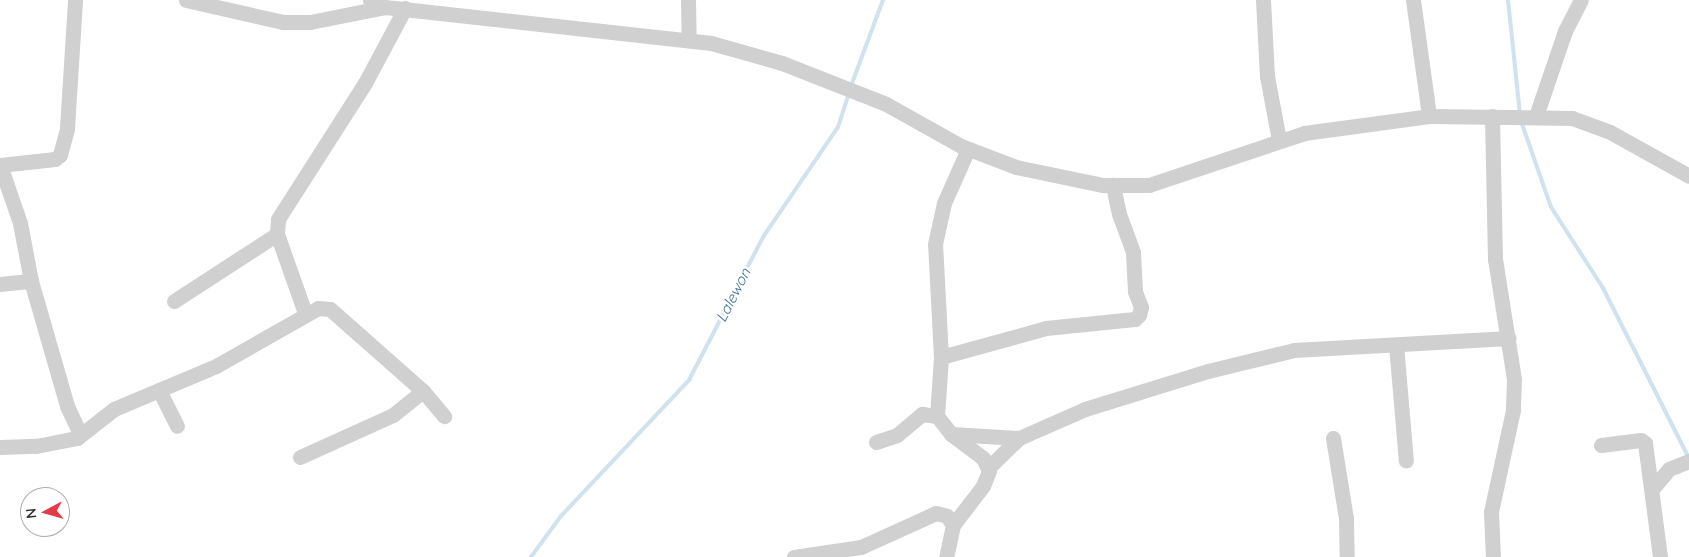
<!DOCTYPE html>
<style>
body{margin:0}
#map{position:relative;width:1689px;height:557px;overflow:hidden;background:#fff;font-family:Quicksand,sans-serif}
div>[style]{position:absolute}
.stream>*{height:4px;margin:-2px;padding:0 2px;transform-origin:2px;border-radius:2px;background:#cfe2ee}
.street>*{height:15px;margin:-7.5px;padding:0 7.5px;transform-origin:7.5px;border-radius:7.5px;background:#d0d0d0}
span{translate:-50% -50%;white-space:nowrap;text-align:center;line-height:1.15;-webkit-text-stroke:5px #fff;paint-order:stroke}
.water-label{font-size:15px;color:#3f7597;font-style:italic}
.north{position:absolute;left:20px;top:487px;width:50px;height:50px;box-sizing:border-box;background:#fff;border:1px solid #adadad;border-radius:50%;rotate:264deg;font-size:14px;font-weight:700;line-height:20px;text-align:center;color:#333}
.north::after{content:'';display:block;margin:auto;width:18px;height:22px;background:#e63946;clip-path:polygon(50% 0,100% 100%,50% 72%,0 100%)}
</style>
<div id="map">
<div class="stream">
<i style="left:1508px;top:0;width:115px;rotate:84deg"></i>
<i style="left:851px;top:86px;width:92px;rotate:-69.6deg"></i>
<i style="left:1521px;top:121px;width:91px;rotate:70.8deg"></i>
<i style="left:1551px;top:207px;width:96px;rotate:57.3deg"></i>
<i style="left:1603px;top:288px;width:191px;rotate:63.2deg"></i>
<i style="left:531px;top:557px;width:51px;rotate:-53.8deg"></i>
<i style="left:561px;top:516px;width:187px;rotate:-46.7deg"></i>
<i style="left:689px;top:380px;width:161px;rotate:-62.6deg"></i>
<i style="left:763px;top:237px;width:133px;rotate:-55.7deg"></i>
<i style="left:838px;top:127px;width:36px;rotate:-72deg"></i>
</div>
<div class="street">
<i style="left:186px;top:0;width:99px;rotate:12.8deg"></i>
<i style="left:283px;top:22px;width:27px"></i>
<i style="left:310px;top:22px;width:76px;rotate:-11.3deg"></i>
<i style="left:370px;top:0;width:17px;rotate:25deg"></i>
<i style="left:385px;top:7px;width:328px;rotate:6.3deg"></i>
<i style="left:711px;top:43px;width:74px;rotate:15.7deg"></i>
<i style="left:782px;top:63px;width:112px;rotate:21.5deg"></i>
<i style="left:886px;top:104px;width:86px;rotate:29.2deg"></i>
<i style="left:961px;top:146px;width:59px;rotate:20.9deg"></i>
<i style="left:1016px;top:167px;width:89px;rotate:11.7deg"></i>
<i style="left:1103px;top:185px;width:46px"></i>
<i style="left:1149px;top:185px;width:163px;rotate:-18.5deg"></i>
<i style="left:1304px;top:133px;width:126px;rotate:-7.7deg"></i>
<i style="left:1429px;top:116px;width:143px;rotate:0.8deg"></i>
<i style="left:1572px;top:118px;width:40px;rotate:20.2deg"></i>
<i style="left:1610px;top:132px;width:90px;rotate:29.1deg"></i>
<i style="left:688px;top:0;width:39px;rotate:89deg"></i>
<i style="left:1263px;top:0;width:76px;rotate:87deg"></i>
<i style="left:1267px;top:76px;width:65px;rotate:79.4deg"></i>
<i style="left:1413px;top:0;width:117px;rotate:82.1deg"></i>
<i style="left:1492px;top:116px;width:143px;rotate:88.8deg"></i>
<i style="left:1495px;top:259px;width:121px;rotate:81deg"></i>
<i style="left:1514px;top:379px;width:31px;rotate:92deg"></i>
<i style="left:1513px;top:410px;width:104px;rotate:102.2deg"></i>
<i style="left:1491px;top:512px;width:45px;rotate:87.5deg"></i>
<i style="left:1536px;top:116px;width:90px;rotate:-71.2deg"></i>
<i style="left:1565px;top:31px;width:35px;rotate:-63deg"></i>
<i style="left:0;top:165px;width:61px;rotate:71deg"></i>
<i style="left:20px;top:223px;width:59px;rotate:79.3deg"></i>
<i style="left:31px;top:281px;width:130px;rotate:73.9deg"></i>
<i style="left:67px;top:406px;width:31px;rotate:65deg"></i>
<i style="left:0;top:165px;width:55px;rotate:-6.2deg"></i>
<i style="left:55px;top:159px;width:6px;rotate:-39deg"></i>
<i style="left:60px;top:155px;width:28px;rotate:-75deg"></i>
<i style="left:67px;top:128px;width:128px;rotate:-86.4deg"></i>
<i style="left:0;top:284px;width:31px;rotate:-6deg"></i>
<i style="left:174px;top:301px;width:123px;rotate:-33deg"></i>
<i style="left:305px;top:313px;width:84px;rotate:-109.5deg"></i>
<i style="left:277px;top:234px;width:15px;rotate:-86deg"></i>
<i style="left:278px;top:219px;width:161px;rotate:-57.4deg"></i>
<i style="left:365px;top:83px;width:85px;rotate:-61.9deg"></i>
<i style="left:1396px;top:345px;width:116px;rotate:85.1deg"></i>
<i style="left:941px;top:357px;width:109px;rotate:-15.4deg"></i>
<i style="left:1046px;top:328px;width:89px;rotate:-5.8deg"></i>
<i style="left:1135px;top:319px;width:6px;rotate:-45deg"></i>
<i style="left:1139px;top:315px;width:8px;rotate:-76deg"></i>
<i style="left:1141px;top:307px;width:17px;rotate:-111deg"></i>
<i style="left:1135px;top:291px;width:39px;rotate:-93deg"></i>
<i style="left:1133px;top:252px;width:40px;rotate:-110.2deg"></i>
<i style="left:1119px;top:214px;width:30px;rotate:-102deg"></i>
<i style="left:159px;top:390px;width:40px;rotate:63.4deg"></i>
<i style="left:937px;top:416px;width:23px;rotate:52deg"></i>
<i style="left:951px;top:434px;width:40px;rotate:37deg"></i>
<i style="left:983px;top:458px;width:14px;rotate:65deg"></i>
<i style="left:989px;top:471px;width:16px;rotate:112deg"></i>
<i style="left:983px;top:486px;width:49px;rotate:127.6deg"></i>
<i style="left:953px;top:525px;width:33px;rotate:102deg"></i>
<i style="left:951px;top:434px;width:68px;rotate:3.4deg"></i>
<i style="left:1333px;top:438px;width:81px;rotate:80.8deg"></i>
<i style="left:1346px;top:518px;width:39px;rotate:89deg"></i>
<i style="left:876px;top:442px;width:22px;rotate:-18deg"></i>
<i style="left:897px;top:435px;width:33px;rotate:-40deg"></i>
<i style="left:922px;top:414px;width:15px;rotate:8deg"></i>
<i style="left:937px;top:416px;width:59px;rotate:-86.1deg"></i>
<i style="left:941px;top:357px;width:113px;rotate:-93deg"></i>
<i style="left:935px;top:244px;width:42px;rotate:-77.6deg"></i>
<i style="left:944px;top:203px;width:59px;rotate:-66deg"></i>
<i style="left:1601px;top:445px;width:40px;rotate:-7.1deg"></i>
<i style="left:1641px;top:440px;width:5px;rotate:37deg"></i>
<i style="left:1645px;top:443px;width:115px;rotate:82.5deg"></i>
<i style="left:0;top:447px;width:36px;rotate:-2deg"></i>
<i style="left:36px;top:446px;width:42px;rotate:-11deg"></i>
<i style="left:77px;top:438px;width:47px;rotate:-38.1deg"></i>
<i style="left:114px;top:409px;width:111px;rotate:-22.9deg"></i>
<i style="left:216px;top:366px;width:117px;rotate:-29.6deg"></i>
<i style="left:318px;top:308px;width:12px;rotate:5deg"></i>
<i style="left:330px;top:309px;width:124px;rotate:41.4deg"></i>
<i style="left:423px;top:391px;width:33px;rotate:50deg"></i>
<i style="left:300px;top:457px;width:102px;rotate:-24.3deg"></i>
<i style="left:393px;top:415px;width:38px;rotate:-39deg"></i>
<i style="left:988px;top:468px;width:43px;rotate:-44.1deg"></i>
<i style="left:1019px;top:438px;width:72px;rotate:-23.7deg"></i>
<i style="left:1085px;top:409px;width:129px;rotate:-17.2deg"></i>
<i style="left:1208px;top:371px;width:89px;rotate:-13.7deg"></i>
<i style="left:1294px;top:350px;width:215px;rotate:-3.2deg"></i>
<i style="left:1653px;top:488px;width:25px;rotate:-50deg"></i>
<i style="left:1669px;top:469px;width:22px;rotate:-22deg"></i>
<i style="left:794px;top:557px;width:68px;rotate:-8.5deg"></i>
<i style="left:861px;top:547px;width:82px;rotate:-24.4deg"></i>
<i style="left:936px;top:513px;width:11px;rotate:15deg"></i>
<i style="left:947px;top:516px;width:11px;rotate:56deg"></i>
</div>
<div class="water-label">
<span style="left:733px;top:295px;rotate:-63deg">Lalewon</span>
</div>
<div class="north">N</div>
</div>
